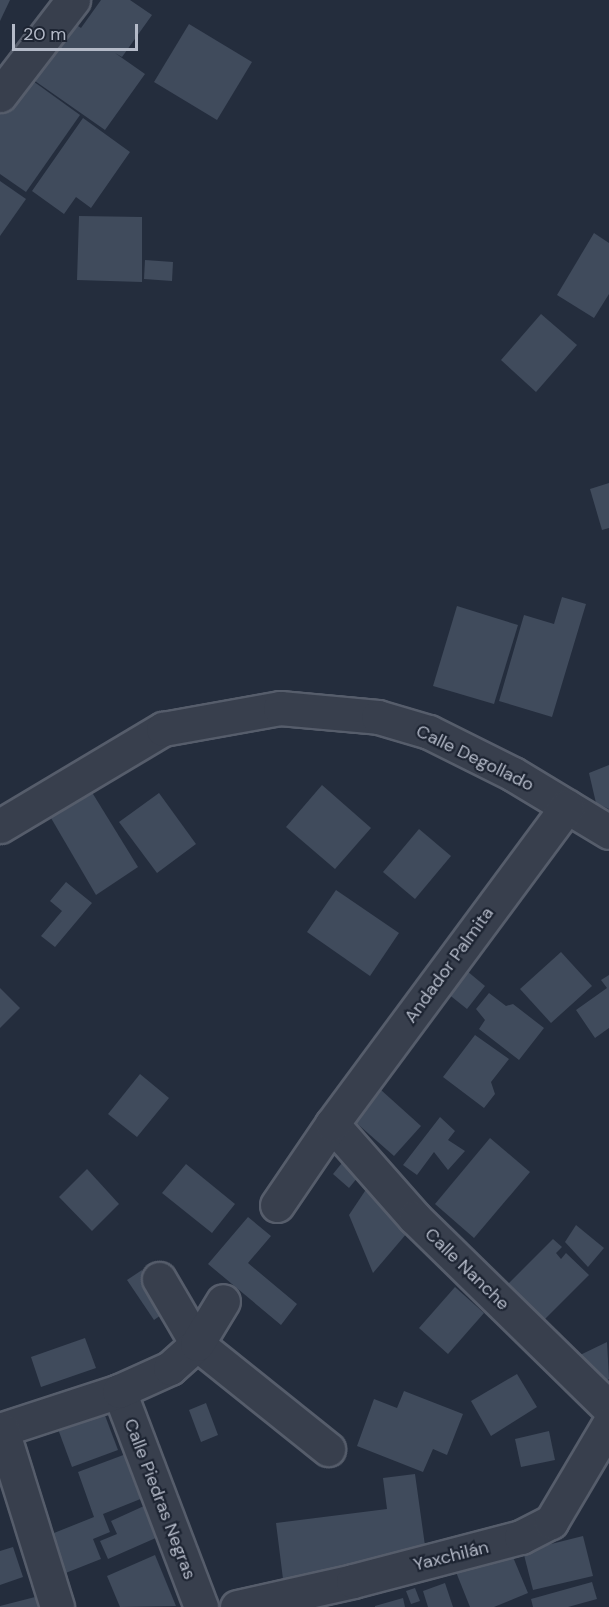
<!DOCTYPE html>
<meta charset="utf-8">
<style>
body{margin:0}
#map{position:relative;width:609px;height:1607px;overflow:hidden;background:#242d3d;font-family:"DM Sans",sans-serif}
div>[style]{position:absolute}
.building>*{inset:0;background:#404b5c}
.roads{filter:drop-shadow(2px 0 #565d6b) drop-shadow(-2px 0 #565d6b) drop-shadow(0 2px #565d6b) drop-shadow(0 -2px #565d6b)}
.street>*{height:33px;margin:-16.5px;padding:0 16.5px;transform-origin:16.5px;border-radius:16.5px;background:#383f4d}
span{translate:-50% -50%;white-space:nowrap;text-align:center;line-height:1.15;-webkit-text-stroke:4.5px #1d2432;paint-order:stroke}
.street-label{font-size:18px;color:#b4bac8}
.scale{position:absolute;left:12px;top:24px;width:126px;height:27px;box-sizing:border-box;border:3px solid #b4bac8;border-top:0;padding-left:8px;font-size:18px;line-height:21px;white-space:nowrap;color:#b4bac8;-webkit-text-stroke:4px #1d2432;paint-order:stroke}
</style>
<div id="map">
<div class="building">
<i style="clip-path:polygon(0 0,10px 0,0 21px)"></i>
<i style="clip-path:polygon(101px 0,130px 0,152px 15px,122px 57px,115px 53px,145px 74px,105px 130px,35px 81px,75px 24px,81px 28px)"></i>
<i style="clip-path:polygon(189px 24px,252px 62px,217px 120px,154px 82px)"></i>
<i style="clip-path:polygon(26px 76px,80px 115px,26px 192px,0 174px,0 113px)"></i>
<i style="clip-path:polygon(83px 118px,130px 152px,91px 208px,76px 197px,64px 214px,32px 191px)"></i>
<i style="clip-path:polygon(0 181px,26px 199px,0 236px)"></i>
<i style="clip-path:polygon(79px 216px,142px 217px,142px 282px,77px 280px)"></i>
<i style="clip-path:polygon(594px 233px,609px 243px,609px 294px,594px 318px,557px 295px)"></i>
<i style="clip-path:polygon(145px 260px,173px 262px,172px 281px,144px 279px)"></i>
<i style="clip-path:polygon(541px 314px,577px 345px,536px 392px,501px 360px)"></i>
<i style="clip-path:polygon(609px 483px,609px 528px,602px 530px,590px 489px)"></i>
<i style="clip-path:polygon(562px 597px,586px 604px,552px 717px,499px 701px,524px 615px,554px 624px)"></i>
<i style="clip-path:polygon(457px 606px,518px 625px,494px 704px,433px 686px)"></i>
<i style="clip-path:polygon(609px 765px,609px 809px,596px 803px,589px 773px)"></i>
<i style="clip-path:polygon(85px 781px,138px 867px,96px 895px,44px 806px)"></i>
<i style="clip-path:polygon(322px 785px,371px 828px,335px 869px,286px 827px)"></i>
<i style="clip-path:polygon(159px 793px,196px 844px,157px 873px,119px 822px)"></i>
<i style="clip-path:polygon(419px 829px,451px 856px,415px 899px,383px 872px)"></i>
<i style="clip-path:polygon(66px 882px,92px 903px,55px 947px,41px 936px,62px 911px,50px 901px)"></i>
<i style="clip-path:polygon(336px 890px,399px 933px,370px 976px,307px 932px)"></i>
<i style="clip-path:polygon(561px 952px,592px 986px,551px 1023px,520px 989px)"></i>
<i style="clip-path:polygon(461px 966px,485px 986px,467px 1009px,442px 989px)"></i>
<i style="clip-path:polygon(609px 975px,609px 1028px,595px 1038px,576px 1010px,607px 988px,601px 980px)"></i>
<i style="clip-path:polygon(0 988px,20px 1008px,0 1028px)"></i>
<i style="clip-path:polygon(489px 993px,506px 1006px,513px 1004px,544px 1028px,519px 1060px,479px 1029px,485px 1020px,476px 1009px)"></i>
<i style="clip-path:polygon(475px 1035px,509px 1059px,491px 1082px,495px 1094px,484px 1108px,443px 1077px)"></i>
<i style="clip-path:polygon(140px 1074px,169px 1098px,137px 1137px,108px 1114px)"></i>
<i style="clip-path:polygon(381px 1090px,421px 1126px,394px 1156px,353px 1120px)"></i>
<i style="clip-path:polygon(440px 1117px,455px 1131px,448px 1140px,465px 1151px,448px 1170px,434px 1152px,417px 1175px,403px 1165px)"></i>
<i style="clip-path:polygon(490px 1138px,530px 1172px,474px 1238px,435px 1204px)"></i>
<i style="clip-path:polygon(346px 1158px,362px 1172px,349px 1188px,333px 1174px)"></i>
<i style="clip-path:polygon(186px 1164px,235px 1204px,212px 1233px,162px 1193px)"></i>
<i style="clip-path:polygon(87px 1169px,119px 1204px,92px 1231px,59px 1197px)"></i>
<i style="clip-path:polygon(373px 1179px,413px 1226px,373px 1273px,349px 1215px)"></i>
<i style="clip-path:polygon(248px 1217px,271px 1236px,248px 1263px,297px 1304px,281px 1325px,208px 1264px)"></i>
<i style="clip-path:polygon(576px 1225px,604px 1248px,588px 1267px,565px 1242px)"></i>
<i style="clip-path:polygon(553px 1239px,562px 1247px,556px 1253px,561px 1259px,566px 1253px,589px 1275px,541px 1323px,505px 1287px)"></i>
<i style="clip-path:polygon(142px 1270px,168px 1310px,154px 1320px,127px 1280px)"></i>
<i style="clip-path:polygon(455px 1287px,484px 1313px,448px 1354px,419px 1328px)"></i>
<i style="clip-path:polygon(85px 1338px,96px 1368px,41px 1387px,31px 1357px)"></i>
<i style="clip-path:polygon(607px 1342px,609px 1379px,594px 1387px,578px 1356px)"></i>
<i style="clip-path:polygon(517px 1374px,537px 1407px,491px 1436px,471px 1401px)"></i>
<i style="clip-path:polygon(404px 1391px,463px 1414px,447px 1455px,433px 1449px,423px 1472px,357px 1446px,374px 1399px,397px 1408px)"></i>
<i style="clip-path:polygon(206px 1403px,218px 1435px,201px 1442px,189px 1410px)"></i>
<i style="clip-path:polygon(101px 1405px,118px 1450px,72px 1467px,55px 1421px)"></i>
<i style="clip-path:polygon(549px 1431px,555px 1460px,521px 1467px,515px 1439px)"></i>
<i style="clip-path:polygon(126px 1454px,143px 1498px,103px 1514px,110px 1532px,93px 1539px,101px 1559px,58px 1576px,44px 1537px,94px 1517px,78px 1472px)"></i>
<i style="clip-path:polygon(415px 1474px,427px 1560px,283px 1579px,276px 1523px,387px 1509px,383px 1478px)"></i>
<i style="clip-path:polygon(144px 1506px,158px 1537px,108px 1559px,100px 1541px,117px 1534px,111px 1521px)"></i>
<i style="clip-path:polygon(583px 1536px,593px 1576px,533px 1590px,523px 1551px)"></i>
<i style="clip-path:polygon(13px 1547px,23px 1577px,0 1585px,0 1551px)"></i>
<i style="clip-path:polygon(510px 1550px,528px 1593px,494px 1607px,470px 1607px,456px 1572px)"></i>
<i style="clip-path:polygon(155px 1555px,176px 1606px,120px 1607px,107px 1576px)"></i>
<i style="clip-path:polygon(592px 1582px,597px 1599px,568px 1607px,533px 1607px,531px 1599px)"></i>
<i style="clip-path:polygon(445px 1583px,453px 1607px,428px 1607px,423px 1591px)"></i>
<i style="clip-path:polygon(415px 1588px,420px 1601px,411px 1604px,406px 1591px)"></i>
<i style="clip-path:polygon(39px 1596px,42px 1607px,0 1607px,0 1606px)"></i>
<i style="clip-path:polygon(403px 1598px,405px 1607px,375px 1607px,375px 1606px)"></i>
</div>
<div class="roads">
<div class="street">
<i style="left:0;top:95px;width:120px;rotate:-52.5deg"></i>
<i style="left:0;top:826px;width:190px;rotate:-30.8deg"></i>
<i style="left:163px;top:729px;width:119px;rotate:-10.2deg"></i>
<i style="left:280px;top:708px;width:98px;rotate:5.2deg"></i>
<i style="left:378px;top:717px;width:53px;rotate:16.4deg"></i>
<i style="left:429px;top:732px;width:94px;rotate:26.6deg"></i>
<i style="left:513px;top:774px;width:112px;rotate:31.1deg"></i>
<i style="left:332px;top:1124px;width:125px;rotate:48.6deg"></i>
<i style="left:415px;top:1218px;width:272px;rotate:44.4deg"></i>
<i style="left:277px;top:1205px;width:98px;rotate:-55.8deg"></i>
<i style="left:332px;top:1124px;width:395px;rotate:-53.5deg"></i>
<i style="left:159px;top:1279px;width:75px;rotate:59.7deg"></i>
<i style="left:197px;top:1344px;width:168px;rotate:38.7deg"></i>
<i style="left:119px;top:1391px;width:231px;rotate:69.2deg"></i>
<i style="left:0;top:1430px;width:125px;rotate:-18.1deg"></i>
<i style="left:119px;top:1391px;width:56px;rotate:-24.3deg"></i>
<i style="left:170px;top:1368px;width:36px;rotate:-42deg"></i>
<i style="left:197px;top:1344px;width:50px;rotate:-58.8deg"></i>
<i style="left:2px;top:1430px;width:185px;rotate:72.7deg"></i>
<i style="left:237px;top:1607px;width:119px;rotate:-12.6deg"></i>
<i style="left:353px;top:1581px;width:174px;rotate:-14.7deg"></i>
<i style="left:521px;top:1537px;width:34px;rotate:-27deg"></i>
<i style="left:551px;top:1522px;width:114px;rotate:-59.4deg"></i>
</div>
</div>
<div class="street-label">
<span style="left:475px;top:758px;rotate:26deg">Calle Degollado</span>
<span style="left:449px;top:965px;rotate:-54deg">Andador Palmita</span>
<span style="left:467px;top:1269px;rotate:44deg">Calle Nanche</span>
<span style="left:160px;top:1499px;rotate:69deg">Calle Piedras Negras</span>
<span style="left:451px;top:1556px;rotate:-14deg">Yaxchilán</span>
</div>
<div class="scale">20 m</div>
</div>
